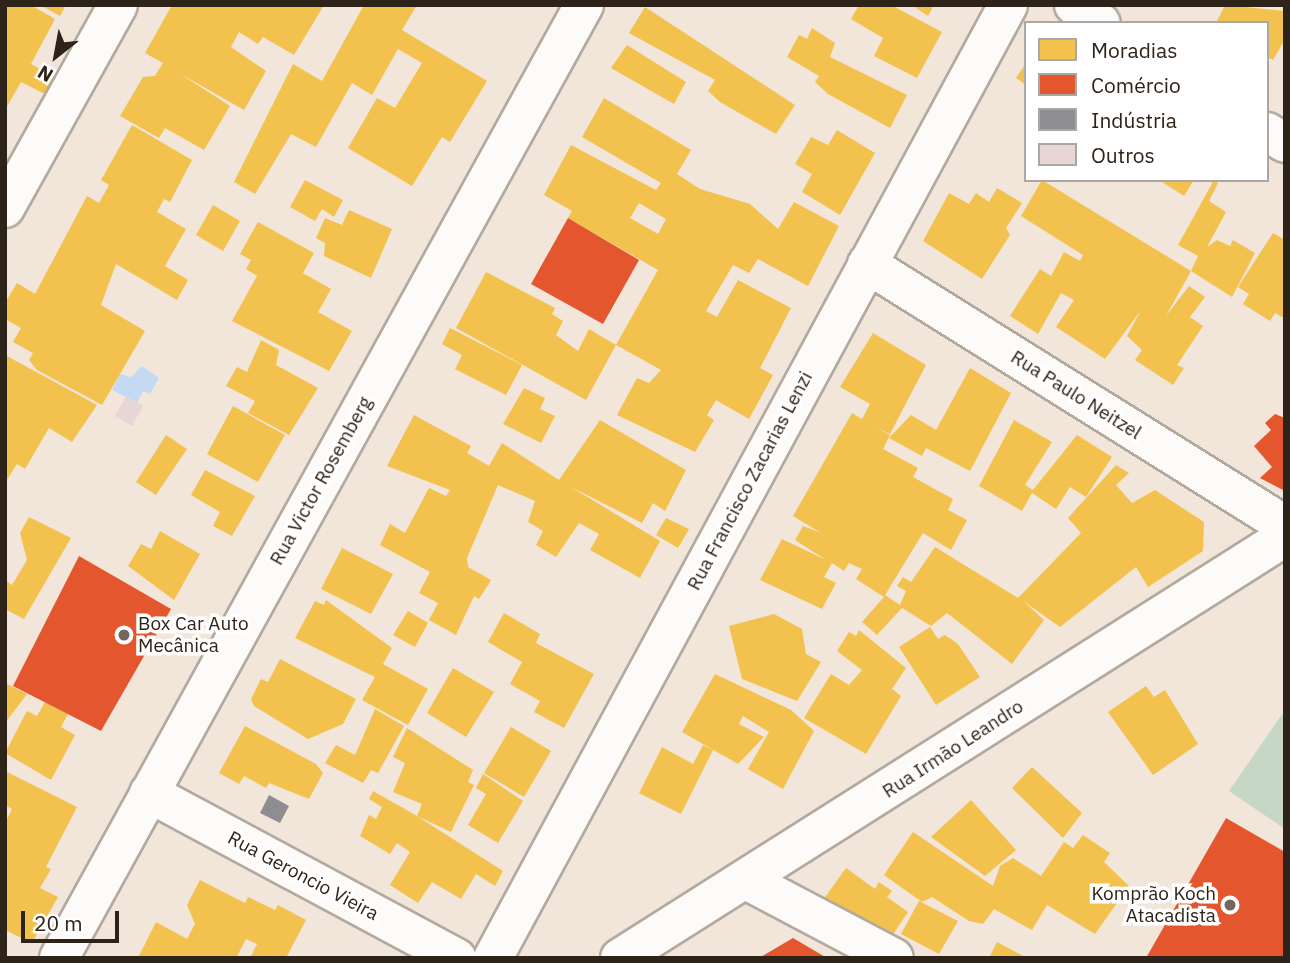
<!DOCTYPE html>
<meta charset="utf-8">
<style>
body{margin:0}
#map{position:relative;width:1290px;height:963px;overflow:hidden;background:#f2e6da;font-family:"IBM Plex Sans",sans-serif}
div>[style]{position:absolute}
.green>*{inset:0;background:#c7d7c6}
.water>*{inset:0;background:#c4daf2}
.homes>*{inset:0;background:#f2c14e}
.shops>*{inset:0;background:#e4572e}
.industry>*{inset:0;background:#8d8d92}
.building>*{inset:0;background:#e8d5d5}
.roads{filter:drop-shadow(2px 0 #b3a99f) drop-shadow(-2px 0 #b3a99f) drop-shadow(0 2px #b3a99f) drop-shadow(0 -2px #b3a99f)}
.minor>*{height:38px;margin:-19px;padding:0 19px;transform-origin:19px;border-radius:19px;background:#fdfbf9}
.dots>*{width:19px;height:19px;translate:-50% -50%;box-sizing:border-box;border:4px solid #fff;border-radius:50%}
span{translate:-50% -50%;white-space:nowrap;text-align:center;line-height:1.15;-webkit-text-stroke:7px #fff;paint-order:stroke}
.street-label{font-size:19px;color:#2e2319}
.poi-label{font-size:19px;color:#2e2319}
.left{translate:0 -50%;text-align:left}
.right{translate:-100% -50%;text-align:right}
.frame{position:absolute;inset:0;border:7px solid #2e2319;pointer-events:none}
.legend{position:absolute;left:1024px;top:21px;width:245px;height:161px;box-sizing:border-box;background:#fff;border:2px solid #aba7a3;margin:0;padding:9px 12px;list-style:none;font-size:21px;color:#2e2319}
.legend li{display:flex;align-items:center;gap:14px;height:35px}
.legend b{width:35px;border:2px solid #aba7a3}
.north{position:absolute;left:21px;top:21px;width:70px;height:70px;-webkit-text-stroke:5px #fff;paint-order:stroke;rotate:211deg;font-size:19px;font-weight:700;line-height:28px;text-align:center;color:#2e2319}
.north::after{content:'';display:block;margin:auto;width:24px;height:32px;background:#2e2319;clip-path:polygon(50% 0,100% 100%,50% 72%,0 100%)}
.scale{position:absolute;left:21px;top:911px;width:98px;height:32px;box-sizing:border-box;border:4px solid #2e2319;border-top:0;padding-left:9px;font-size:21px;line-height:24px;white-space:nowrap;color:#2e2319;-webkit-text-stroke:5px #fff;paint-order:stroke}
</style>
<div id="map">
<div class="green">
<i style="clip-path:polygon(1285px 710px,1285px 829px,1229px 791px)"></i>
</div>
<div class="water">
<i style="clip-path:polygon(142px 366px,159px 378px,150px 394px,143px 391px,137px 403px,112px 390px,120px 374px,131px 377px)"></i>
</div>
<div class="homes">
<i style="clip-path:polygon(5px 5px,31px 5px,55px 19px,31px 64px,56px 78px,47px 95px,21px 82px,5px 110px)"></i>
<i style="clip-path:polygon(40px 5px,66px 5px,60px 16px)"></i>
<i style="clip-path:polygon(172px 5px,324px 5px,294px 55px,263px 37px,258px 44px,239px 32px,231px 47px,266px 71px,244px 110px,179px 73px,230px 106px,204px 150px,165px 128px,159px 138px,120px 116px,143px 77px,155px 76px,163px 63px,145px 53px)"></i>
<i style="clip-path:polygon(364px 5px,417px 5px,402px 30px,487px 81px,450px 142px,442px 137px,412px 186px,348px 148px,377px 98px,395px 108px,422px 63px,398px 49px,372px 95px,352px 83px,316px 147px,291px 134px,255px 194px,234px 182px,293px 64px,322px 81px)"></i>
<i style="clip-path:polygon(859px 5px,891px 5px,942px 32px,917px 78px,874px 56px,883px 38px,851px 19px)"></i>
<i style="clip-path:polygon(912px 5px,934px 5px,928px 16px)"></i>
<i style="clip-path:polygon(1225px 5px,1285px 11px,1285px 39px,1273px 60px,1267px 57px,1267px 23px,1216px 23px)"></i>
<i style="clip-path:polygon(645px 7px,795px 105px,776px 134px,720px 102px,708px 91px,715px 80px,629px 33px)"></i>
<i style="clip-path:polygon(812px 28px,835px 43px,830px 57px,907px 95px,890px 128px,828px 94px,815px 82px,819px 76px,787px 57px,799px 35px,807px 39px)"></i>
<i style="clip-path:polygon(627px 45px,686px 82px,674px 104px,611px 68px)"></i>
<i style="clip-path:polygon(1026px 63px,1026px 85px,1016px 78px)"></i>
<i style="clip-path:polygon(evenodd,604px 98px,691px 150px,677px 174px,700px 189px,750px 204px,778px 229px,794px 202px,839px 226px,808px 286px,758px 259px,749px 273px,733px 265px,706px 311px,717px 317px,738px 280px,791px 308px,760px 368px,773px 375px,749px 419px,674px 376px,716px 400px,707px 415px,714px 420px,695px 452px,617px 415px,637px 378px,649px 383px,661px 370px,616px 345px,658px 270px,568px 218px,572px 211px,544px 195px,571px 145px,656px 190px,661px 183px,582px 137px,604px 98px,639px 203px,666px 219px,658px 234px,630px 218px,639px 203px)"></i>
<i style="clip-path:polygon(132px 125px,192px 160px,170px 202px,164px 199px,157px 212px,186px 229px,165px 266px,188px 280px,177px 300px,116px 264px,101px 305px,145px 331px,102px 405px,37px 370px,29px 360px,33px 353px,13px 342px,21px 328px,5px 319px,5px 303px,17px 283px,35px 294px,87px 196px,99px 203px,109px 185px,101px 180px)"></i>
<i style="clip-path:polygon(837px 130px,875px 153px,840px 215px,802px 192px,812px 174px,795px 164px,811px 137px,828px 145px)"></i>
<i style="clip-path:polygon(305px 180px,343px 200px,334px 217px,322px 209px,315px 221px,290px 207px)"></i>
<i style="clip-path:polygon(1042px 180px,1191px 271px,1166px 316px,1189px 286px,1205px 297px,1190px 317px,1203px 326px,1177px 365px,1184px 368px,1173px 385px,1135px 360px,1142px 350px,1127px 336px,1141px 310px,1105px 359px,1056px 327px,1074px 300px,1061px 293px,1038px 334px,1010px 316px,1040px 269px,1051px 276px,1064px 252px,1080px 261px,1083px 255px,1021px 216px)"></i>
<i style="clip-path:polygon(1159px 180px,1194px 180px,1184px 196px)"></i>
<i style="clip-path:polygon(1214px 180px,1218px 183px,1209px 201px,1226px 212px,1207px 247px,1217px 240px,1230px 246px,1233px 240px,1255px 253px,1232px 297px,1191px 271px,1198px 256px,1178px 245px)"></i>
<i style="clip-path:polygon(997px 188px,1022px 203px,1006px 228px,1010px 235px,982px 279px,923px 241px,949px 193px,969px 204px,976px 193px,989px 202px)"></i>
<i style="clip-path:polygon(213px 205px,240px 221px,223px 251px,196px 235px)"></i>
<i style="clip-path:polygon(349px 210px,392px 229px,371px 278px,324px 256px,325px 243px,316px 238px,325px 218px,342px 225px)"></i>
<i style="clip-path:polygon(258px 222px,314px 253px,303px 273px,331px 289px,318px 312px,352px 331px,329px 371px,232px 321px,257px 276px,246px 269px,251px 260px,240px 254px)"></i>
<i style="clip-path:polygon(1273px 233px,1285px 240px,1285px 319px,1275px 313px,1270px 321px,1243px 304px,1249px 294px,1238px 287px)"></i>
<i style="clip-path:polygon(486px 272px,555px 308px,552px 314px,563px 321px,556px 335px,578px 351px,589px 329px,616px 345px,586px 400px,456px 328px)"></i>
<i style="clip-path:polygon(450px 328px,522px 365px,506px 395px,455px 369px,462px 355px,442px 344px)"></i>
<i style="clip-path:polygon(873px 333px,926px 365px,890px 434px,875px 427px,890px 435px,883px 449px,918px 468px,913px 477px,953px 499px,948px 510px,967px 520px,951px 550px,923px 533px,885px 595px,900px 605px,906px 591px,897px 586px,903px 577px,911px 582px,935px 547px,1018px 598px,1081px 533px,1068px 518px,1116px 465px,1129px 473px,1116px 485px,1132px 503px,1155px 490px,1204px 522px,1203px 551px,1148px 587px,1136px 567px,1060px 627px,1023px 601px,1044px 620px,1012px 664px,947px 613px,931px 626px,902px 608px,877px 635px,862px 622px,884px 597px,856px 579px,862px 569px,849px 563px,844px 571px,832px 563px,824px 577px,836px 583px,822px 609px,760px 580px,782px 539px,826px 560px,795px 540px,803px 526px,821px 533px,793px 516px,852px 413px,862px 419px,870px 404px,840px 387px)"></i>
<i style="clip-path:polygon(261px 340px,279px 350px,276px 365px,318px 388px,289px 435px,248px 413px,255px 401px,226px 386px,237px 367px,247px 372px)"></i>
<i style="clip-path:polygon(5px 355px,97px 405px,72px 442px,49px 428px,25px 469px,17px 464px,5px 483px)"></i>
<i style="clip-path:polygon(970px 368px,1011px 393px,970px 471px,926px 448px,922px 456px,889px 438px,911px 415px,936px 430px)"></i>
<i style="clip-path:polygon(524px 388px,545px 398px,540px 409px,555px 416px,541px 443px,503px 424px)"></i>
<i style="clip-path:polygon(233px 406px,285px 435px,258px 482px,207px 454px)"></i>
<i style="clip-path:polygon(414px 415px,471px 446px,467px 453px,489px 466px,502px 443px,559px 480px,600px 420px,686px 470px,665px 511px,653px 503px,642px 523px,571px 487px,660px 541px,640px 578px,590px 550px,599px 534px,579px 523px,556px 557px,536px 545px,543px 531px,528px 522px,535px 501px,498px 485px,467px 558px,468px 567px,491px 580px,479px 599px,474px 596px,456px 635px,429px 620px,438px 603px,419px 593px,430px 572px,380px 545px,390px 524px,405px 533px,429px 488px,446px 496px,450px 490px,387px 466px)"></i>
<i style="clip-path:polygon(1014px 420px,1052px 442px,1025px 485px,1033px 490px,1077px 435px,1112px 457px,1086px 497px,1070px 487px,1056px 509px,1032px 493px,1022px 511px,979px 486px)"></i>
<i style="clip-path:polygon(166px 435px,187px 449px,156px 495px,136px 482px)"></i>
<i style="clip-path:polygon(205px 470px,255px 496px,232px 536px,213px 526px,220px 512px,191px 495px)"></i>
<i style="clip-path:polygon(29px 517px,71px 538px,24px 619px,5px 609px,5px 580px,12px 585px,27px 560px,20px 533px)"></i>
<i style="clip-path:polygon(666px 518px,689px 529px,678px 548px,656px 535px)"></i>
<i style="clip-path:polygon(160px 531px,200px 554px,174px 600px,128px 566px,141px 544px,151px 549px)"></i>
<i style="clip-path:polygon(342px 548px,393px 574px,371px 614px,321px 589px)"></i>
<i style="clip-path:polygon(326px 600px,392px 648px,383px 664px,428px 689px,408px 725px,362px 700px,375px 677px,295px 638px,315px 601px,324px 605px)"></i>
<i style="clip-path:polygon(408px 611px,428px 623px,415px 647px,393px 635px)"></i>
<i style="clip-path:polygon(504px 613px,540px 634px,536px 643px,594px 674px,564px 728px,534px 712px,540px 701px,510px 684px,522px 662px,488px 642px)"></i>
<i style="clip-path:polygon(774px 614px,802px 629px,806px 654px,821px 662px,797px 701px,742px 679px,729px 626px)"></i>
<i style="clip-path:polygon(930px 627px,938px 639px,945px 635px,958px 644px,980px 677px,936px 705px,899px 647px)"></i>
<i style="clip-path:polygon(859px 630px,906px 668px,892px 689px,901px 696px,866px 754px,804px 718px,831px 674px,849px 685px,862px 670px,837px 651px,849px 632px,856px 636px)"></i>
<i style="clip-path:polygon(280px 659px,356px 699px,343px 724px,308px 739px,254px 706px,251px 699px,261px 679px,268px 682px)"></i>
<i style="clip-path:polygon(453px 668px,494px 692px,466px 737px,427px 713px)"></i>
<i style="clip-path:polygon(715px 674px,791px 710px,814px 731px,783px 789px,748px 769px,769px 732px,743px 716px,739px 724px,764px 737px,738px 764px,682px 732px)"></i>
<i style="clip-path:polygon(5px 683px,27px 694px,5px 723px)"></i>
<i style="clip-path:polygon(1146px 686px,1154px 697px,1165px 690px,1198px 744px,1153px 775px,1108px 712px)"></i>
<i style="clip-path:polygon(45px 702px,68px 714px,61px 727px,75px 735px,51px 780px,5px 753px,27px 711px,37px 716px)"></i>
<i style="clip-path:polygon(375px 709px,404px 726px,378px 773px,371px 770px,363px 783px,325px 763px,336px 745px,355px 755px)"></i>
<i style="clip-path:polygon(245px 726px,316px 764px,323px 773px,309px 799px,269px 783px,266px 788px,244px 776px,239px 784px,219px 773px)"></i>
<i style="clip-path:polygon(511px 727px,551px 751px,524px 797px,484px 773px)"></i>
<i style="clip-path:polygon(407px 728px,473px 770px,468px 782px,474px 785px,451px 832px,417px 816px,503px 871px,495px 886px,476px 874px,461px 899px,432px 882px,418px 903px,390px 885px,410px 852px,397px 843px,390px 854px,360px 836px,369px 815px,376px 819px,382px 807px,369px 799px,373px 791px,417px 816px,422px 804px,393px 792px,405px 763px,393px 757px)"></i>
<i style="clip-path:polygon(703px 745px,713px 750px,681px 814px,639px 793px,662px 747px,693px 764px)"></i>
<i style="clip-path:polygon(1032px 767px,1082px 813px,1063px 838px,1012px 788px)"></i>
<i style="clip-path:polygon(5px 771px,77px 807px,46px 867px,51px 869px,40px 888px,58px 897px,32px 943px,5px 930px,5px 823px,12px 809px,5px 805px)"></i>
<i style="clip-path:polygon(483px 774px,523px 801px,498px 843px,468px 825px,486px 794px,476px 788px)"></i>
<i style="clip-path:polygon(971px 800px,1016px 850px,985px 876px,931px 837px)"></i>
<i style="clip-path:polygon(913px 832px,993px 886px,1000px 866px,1013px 858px,1041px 876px,1064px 842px,1073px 848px,1083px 835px,1110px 853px,1104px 862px,1129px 886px,1095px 934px,1047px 905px,1032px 930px,994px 909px,983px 924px,969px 921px,932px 897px,922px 902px,884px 875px)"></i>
<i style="clip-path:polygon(846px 868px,875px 889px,879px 882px,892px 891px,887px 897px,908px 912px,886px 945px,823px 900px)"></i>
<i style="clip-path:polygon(200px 880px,245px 903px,248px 897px,275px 910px,278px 905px,306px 920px,286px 958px,250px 958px,257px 944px,246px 939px,236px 958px,138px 958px,156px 922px,187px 939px,195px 924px,187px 905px)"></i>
<i style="clip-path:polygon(919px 901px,958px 921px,939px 954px,901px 934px)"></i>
<i style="clip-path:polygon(997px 942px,1027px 958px,989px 958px)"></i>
</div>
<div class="shops">
<i style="clip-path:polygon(568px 218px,639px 260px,603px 324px,531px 284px)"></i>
<i style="clip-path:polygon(1275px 414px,1285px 418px,1285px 491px,1260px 478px,1272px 467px,1254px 446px,1271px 430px,1265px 423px)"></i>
<i style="clip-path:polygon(79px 556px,171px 609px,101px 731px,13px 686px)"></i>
<i style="clip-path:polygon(1226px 818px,1285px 852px,1285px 958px,1146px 958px)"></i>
<i style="clip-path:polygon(793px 938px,827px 958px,759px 958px)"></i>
</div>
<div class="industry">
<i style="clip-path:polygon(269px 795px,289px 806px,280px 823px,260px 813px)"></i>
</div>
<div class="building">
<i style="clip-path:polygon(126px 396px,143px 406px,132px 426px,115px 416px)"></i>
</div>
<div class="roads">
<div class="minor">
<i style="left:1074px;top:5px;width:32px;rotate:34deg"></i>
<i style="left:1267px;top:132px;width:21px;rotate:31deg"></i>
<i style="left:5px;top:208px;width:232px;rotate:-60.9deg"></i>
<i style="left:867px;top:264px;width:493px;rotate:32deg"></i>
<i style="left:149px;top:793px;width:349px;rotate:28.2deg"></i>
<i style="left:746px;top:880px;width:167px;rotate:27.8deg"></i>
<i style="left:59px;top:958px;width:1088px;rotate:-61.15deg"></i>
<i style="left:493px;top:958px;width:1083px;rotate:-61.61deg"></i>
<i style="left:620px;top:958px;width:787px;rotate:-32.34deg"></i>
</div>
</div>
<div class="dots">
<i style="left:124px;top:635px;background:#73675d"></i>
<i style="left:1230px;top:905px;background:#73675d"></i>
</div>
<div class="street-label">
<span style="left:1076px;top:395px;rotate:32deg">Rua Paulo Neitzel</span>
<span style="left:321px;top:481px;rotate:-61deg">Rua Victor Rosemberg</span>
<span style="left:750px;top:481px;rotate:-62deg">Rua Francisco Zacarias Lenzi</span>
<span style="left:953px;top:749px;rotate:-33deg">Rua Irmão Leandro</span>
<span style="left:303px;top:876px;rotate:28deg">Rua Geroncio Vieira</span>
</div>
<div class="poi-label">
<span class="left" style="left:138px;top:635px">Box Car Auto<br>Mecânica</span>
<span class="right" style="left:1216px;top:905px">Komprão Koch<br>Atacadista</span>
</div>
<div class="frame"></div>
<ul class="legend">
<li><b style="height:19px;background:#f2c14e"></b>Moradias</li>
<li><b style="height:19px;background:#e4572e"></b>Comércio</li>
<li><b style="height:19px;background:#8d8d92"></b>Indústria</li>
<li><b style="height:19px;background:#e8d5d5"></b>Outros</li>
</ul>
<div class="north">N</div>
<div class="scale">20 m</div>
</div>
